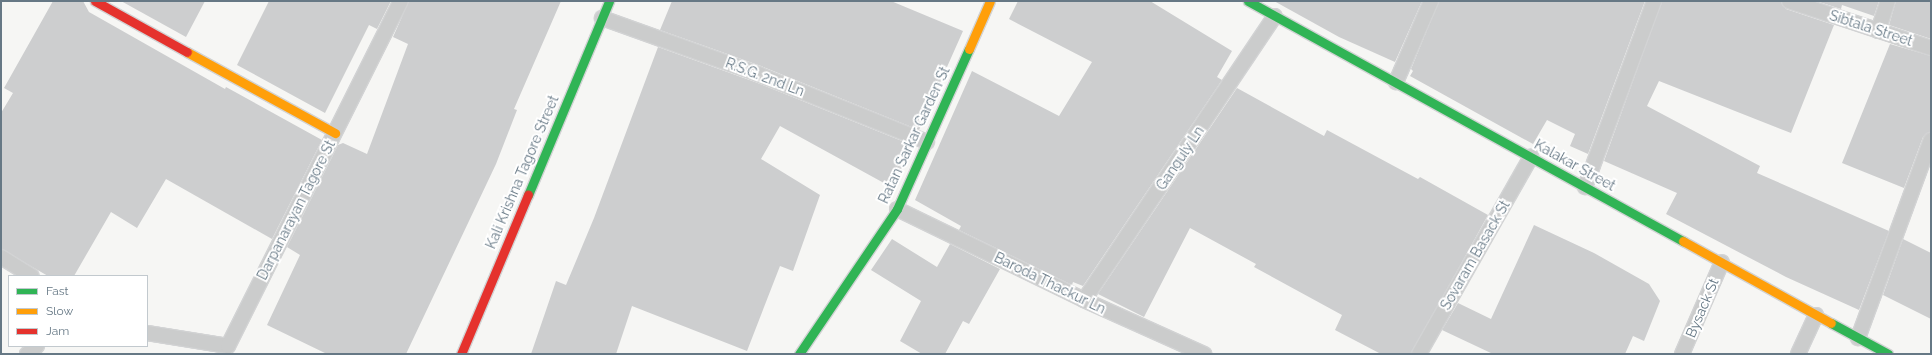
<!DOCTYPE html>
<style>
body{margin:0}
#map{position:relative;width:1932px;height:355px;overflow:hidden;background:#f6f6f4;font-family:Raleway,sans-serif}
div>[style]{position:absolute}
.building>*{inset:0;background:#cdcecf}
.roads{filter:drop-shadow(1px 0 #d2d3d4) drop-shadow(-1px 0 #d2d3d4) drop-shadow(0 1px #d2d3d4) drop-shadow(0 -1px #d2d3d4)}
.lane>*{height:14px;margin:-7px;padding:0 7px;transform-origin:7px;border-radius:7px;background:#cbcccc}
.fast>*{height:9px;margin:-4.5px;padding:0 4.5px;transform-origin:4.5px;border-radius:4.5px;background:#30b455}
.slow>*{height:9px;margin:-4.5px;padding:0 4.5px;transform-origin:4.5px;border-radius:4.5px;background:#ff9f0a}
.jam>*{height:9px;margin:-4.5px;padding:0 4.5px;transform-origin:4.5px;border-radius:4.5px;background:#e5322d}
span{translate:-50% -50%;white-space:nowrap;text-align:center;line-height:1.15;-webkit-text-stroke:4px #fff;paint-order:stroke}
.street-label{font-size:14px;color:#667885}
.frame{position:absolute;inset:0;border:2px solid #667885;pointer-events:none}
.legend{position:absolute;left:8px;top:275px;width:140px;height:72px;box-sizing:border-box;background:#fff;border:1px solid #c2c9ce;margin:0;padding:5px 7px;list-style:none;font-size:12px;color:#667885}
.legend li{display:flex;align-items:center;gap:8px;height:20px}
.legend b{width:20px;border:1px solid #c2c9ce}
</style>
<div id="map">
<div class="building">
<i style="clip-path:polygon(53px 1px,83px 1px,89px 12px,225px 89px,226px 87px,322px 140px,272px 239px,166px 179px,137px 228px,111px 212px,74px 276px,48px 276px,1px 249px,1px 113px,13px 93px,4px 88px)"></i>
<i style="clip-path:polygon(121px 1px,205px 1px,186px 37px)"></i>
<i style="clip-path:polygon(269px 1px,391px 1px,377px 29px,369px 25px,325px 113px,237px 65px)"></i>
<i style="clip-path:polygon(409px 1px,561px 1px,514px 109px,517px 110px,496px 164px,406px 354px,327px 354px,267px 325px,300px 255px,287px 247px,338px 145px,343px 143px,367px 154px,408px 44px,393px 37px)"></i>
<i style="clip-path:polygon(672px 1px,891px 1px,963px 31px,919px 130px,761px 66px,660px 30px)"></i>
<i style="clip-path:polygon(1018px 1px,1150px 1px,1232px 51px,1217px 77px,1222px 80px,1083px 286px,1073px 282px,1072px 285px,959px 230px,961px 226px,915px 200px,972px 71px,1059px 116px,1092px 62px,1009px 19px)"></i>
<i style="clip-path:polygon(1274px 1px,1422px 1px,1395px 62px,1339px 37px)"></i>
<i style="clip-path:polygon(1439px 1px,1645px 1px,1588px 154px,1570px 146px,1575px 134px,1547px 120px,1533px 144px,1410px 76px,1413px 71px,1411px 69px)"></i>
<i style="clip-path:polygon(1662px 1px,1781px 1px,1786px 9px,1834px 25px,1791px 133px,1659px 81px,1647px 106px,1760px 166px,1757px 173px,1889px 231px,1859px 310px,1786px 277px,1666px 214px,1677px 193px,1604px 161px)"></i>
<i style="clip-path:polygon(1816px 1px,1879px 1px,1874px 16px,1842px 5px,1841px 9px)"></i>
<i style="clip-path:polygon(1896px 1px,1931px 1px,1931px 39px,1889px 25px)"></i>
<i style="clip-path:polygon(1890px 44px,1931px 56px,1931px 132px,1923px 137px,1904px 188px,1842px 163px)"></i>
<i style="clip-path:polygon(658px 47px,755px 82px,912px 145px,893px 188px,780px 126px,761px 159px,820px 195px,793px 271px,780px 266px,747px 351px,632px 306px,616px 354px,531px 354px,556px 281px,566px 285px,594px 218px)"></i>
<i style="clip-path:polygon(1237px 88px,1324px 136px,1327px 130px,1418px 179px,1420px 177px,1488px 215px,1411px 354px,1381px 354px,1335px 330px,1342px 315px,1254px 267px,1256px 264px,1190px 228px,1144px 317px,1098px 294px)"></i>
<i style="clip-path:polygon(1534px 225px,1594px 253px,1649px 284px,1660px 301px,1644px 341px,1633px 336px,1625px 354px,1493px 354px,1442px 330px,1458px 303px,1491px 319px)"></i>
<i style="clip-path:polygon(892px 239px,937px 267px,950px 244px,1000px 269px,969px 324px,963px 321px,945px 354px,922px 354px,900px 341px,921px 301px,871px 270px)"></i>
<i style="clip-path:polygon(1903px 239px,1931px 253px,1931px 319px,1883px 295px)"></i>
</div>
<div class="roads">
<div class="lane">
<i style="left:1789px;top:1px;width:150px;rotate:18.3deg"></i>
<i style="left:602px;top:18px;width:166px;rotate:19.7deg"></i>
<i style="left:758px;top:74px;width:182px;rotate:21.9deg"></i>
<i style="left:1878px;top:31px;width:32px;rotate:-72deg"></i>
<i style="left:1396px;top:82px;width:88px;rotate:-66.6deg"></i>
<i style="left:1585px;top:187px;width:198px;rotate:-69.6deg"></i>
<i style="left:897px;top:209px;width:208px;rotate:25.9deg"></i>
<i style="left:1084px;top:300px;width:132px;rotate:24.2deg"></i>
<i style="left:1px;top:257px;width:36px;rotate:32deg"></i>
<i style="left:1084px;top:300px;width:342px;rotate:-56.1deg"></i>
<i style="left:147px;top:333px;width:82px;rotate:9.1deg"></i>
<i style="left:228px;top:346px;width:386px;rotate:-63.4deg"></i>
<i style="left:1858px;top:338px;width:211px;rotate:-69.8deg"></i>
<i style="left:27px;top:354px;width:13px;rotate:-39deg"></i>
<i style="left:1419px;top:354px;width:227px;rotate:-60.4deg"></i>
<i style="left:1682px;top:354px;width:100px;rotate:-66.5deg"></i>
<i style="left:1798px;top:354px;width:43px;rotate:-65.2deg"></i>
</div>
<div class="fast">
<i style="left:1248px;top:1px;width:497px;rotate:28.9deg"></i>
<i style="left:528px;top:195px;width:210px;rotate:-67.3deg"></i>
<i style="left:1831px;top:323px;width:65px;rotate:28.5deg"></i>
<i style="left:799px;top:354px;width:175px;rotate:-55.9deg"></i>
<i style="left:897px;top:209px;width:175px;rotate:-65.8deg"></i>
</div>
<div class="slow">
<i style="left:969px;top:49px;width:52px;rotate:-66.4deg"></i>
<i style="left:187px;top:52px;width:169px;rotate:28.7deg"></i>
<i style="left:1683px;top:241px;width:169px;rotate:29deg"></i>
</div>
<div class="jam">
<i style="left:95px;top:1px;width:105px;rotate:29deg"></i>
<i style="left:461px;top:354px;width:173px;rotate:-67.2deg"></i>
</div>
</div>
<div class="street-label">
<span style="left:1871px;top:28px;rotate:18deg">Sibtala Street</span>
<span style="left:765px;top:77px;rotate:21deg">R.S.G. 2nd Ln</span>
<span style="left:914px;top:135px;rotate:-65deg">Ratan Sarkar Garden St</span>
<span style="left:1180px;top:158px;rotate:-56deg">Ganguly Ln</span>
<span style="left:1575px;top:165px;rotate:29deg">Kalakar Street</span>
<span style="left:522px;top:172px;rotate:-67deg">Kali Krishna Tagore Street</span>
<span style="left:296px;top:210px;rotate:-63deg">Darpanarayan Tagore St</span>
<span style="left:1475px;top:255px;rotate:-60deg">Sovaram Basack St</span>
<span style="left:1050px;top:283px;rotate:26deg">Baroda Thackur Ln</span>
<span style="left:1702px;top:308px;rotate:-67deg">Bysack St</span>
</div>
<div class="frame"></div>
<ul class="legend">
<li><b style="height:5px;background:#30b455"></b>Fast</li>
<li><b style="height:5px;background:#ff9f0a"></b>Slow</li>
<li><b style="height:5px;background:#e5322d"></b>Jam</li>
</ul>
</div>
